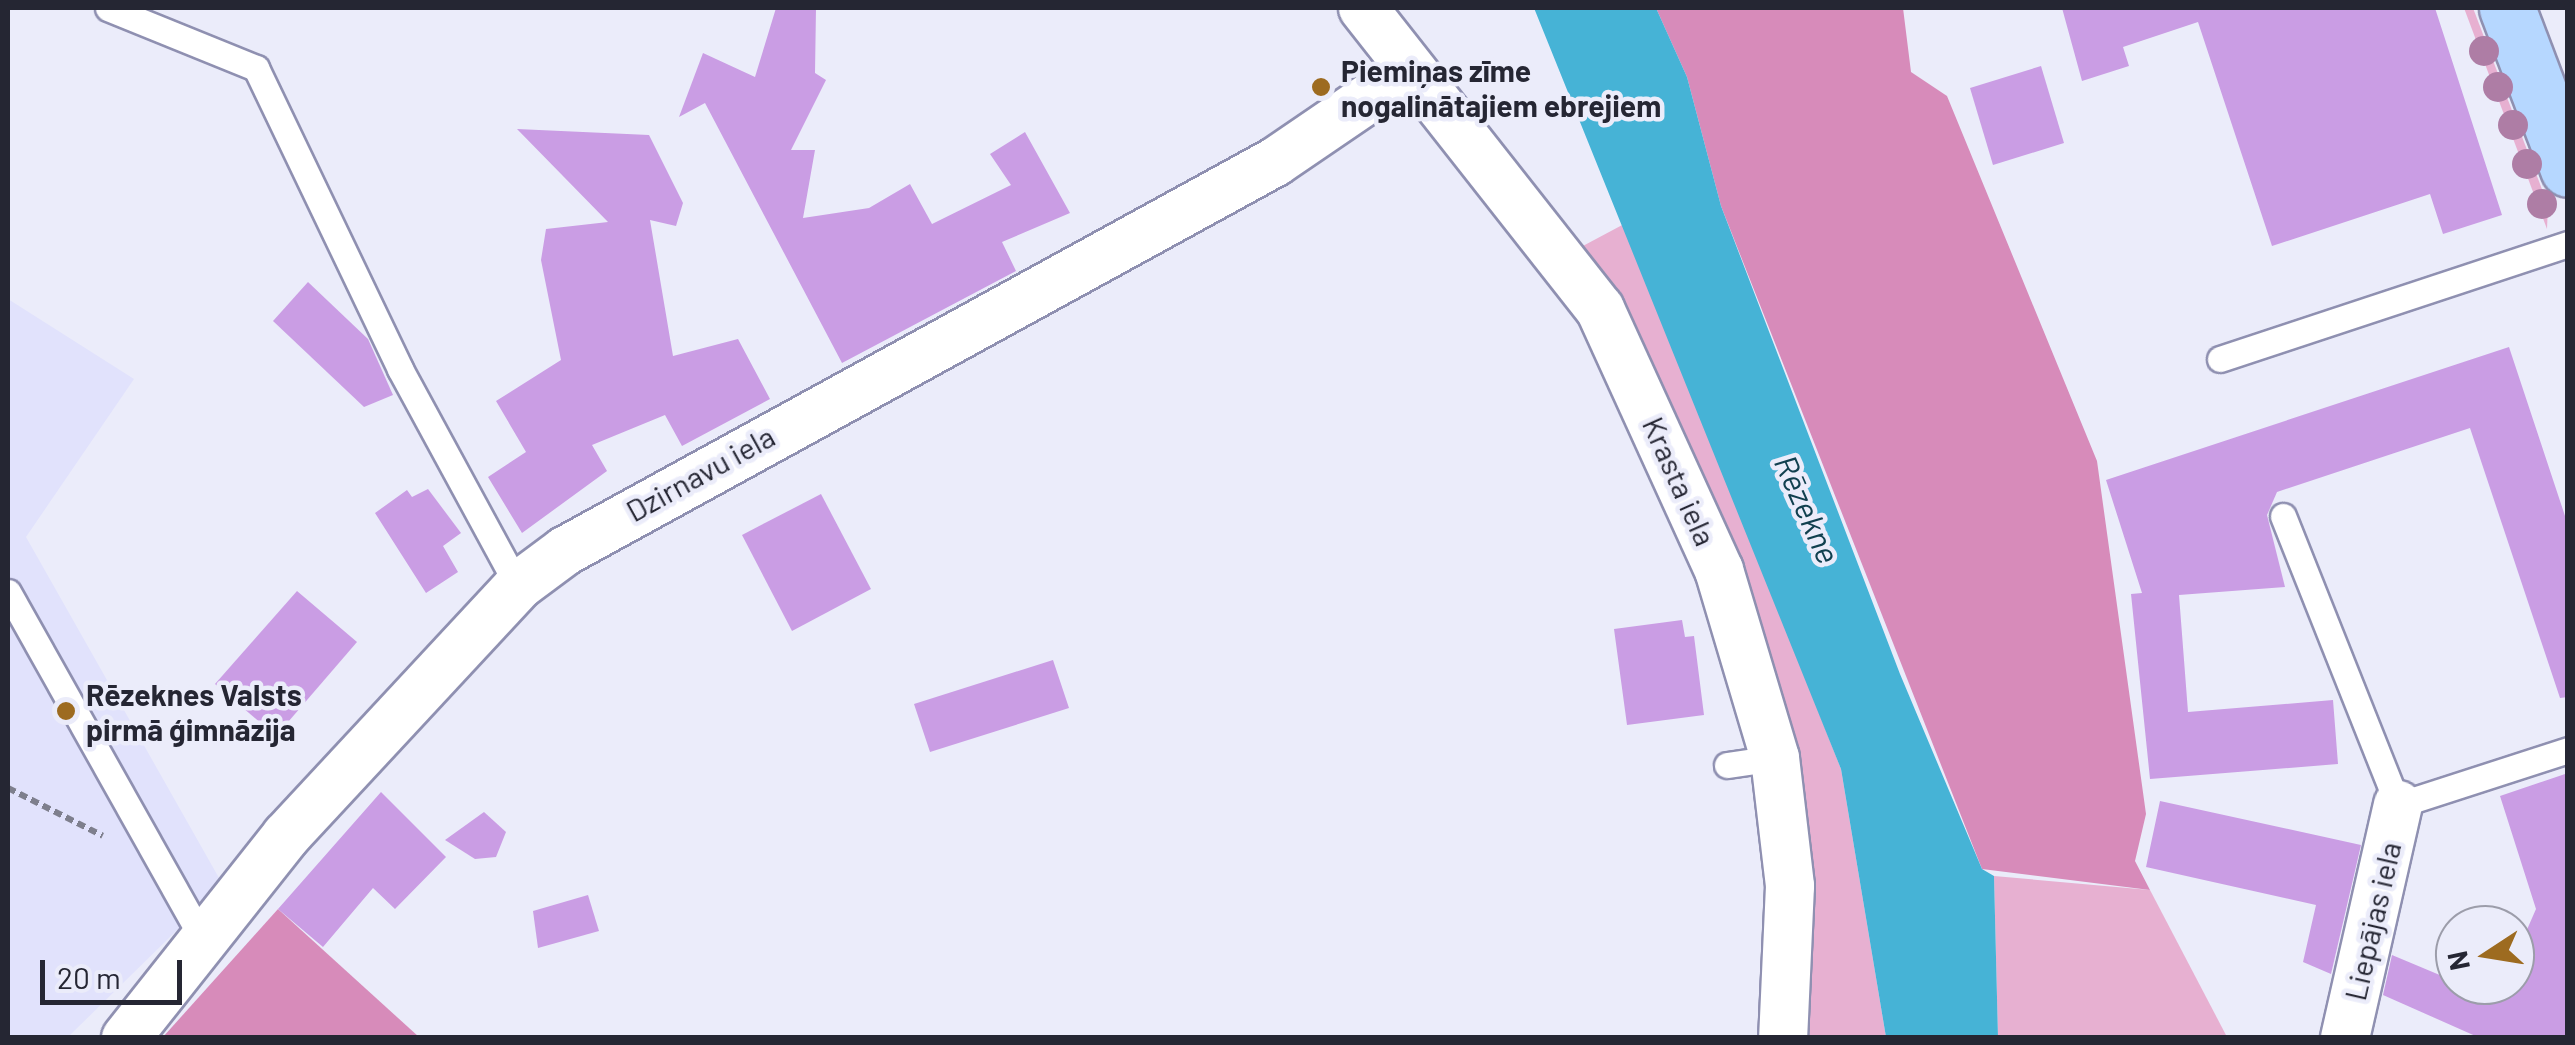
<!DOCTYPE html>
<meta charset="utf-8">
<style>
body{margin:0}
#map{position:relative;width:2575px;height:1045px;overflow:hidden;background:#ebecfa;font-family:Barlow,sans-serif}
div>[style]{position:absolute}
.built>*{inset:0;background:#e1e2fc}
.green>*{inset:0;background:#e7b0d1}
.forest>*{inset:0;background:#d78bba}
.water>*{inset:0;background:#46b3d6}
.building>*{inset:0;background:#ca9de4}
.path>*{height:6px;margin-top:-3px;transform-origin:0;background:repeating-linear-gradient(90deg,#7e7f8d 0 8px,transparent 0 13px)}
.roads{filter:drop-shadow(2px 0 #8f90b1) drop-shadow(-2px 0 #8f90b1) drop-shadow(0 2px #8f90b1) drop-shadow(0 -2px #8f90b1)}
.lane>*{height:25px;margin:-12.5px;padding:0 12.5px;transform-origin:12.5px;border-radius:12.5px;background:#fff}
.street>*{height:48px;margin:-24px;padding:0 24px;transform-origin:24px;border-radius:24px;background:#fff}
.primary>*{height:55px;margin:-27.5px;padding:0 27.5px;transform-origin:27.5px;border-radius:27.5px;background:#b6d7ff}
.trees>*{width:30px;height:30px;margin:-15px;border-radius:50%;background:#ae7da5}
.dots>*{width:28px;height:28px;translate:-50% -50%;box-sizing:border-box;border:5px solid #ebecfa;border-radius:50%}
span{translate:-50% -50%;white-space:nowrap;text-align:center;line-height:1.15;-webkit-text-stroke:9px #ebecfa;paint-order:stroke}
.poi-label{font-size:30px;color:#252633;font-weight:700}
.left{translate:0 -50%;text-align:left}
.street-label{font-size:30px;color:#252633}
.water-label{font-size:32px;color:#11404f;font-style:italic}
.frame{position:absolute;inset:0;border:10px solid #252633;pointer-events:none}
.north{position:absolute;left:2435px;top:905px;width:100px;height:100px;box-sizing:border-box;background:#ebecfa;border:2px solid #9c9daa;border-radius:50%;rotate:258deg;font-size:28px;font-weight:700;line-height:40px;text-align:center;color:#252633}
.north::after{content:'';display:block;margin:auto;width:35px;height:45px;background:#9d6b20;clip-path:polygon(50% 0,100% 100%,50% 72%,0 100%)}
.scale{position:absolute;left:40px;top:960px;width:142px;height:45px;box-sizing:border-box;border:5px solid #252633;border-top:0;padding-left:12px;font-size:30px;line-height:35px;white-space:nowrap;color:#252633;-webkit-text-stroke:8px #ebecfa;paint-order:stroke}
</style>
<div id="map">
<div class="built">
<i style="clip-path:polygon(8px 299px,134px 379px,26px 537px,223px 885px,68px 1037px,8px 1037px)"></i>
</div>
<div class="green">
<i style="clip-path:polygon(2464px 8px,2473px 8px,2548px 205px,2547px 229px)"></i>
<i style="clip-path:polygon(1626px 223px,1841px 769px,1886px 1037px,1804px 1037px,1806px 1010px,1684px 449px,1629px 314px,1581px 247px)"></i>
<i style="clip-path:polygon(1994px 876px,2150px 890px,2227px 1037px,1998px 1037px)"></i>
</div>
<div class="forest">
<i style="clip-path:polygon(1656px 8px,1903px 8px,1911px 72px,1947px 96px,2097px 461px,2146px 814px,2135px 861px,2150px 890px,1982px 869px,1721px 206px,1687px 77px)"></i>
<i style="clip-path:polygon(278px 909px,419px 1037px,163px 1037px)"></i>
</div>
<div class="water">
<i style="clip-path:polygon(1534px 8px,1656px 8px,1687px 77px,1721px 206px,1900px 674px,1982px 869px,1994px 876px,1998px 1037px,1886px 1037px,1841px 769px)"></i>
</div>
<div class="building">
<i style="clip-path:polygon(776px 8px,816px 8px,815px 73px,826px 80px,791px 150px,815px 150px,803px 218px,869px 208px,910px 184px,932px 224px,1011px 185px,990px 154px,1025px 132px,1070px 213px,1002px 242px,1016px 271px,842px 363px,705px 103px,679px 117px,703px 53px,755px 77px)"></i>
<i style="clip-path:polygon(2062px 8px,2435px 8px,2502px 215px,2443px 234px,2430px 194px,2272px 246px,2198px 22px,2123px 47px,2129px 66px,2082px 81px)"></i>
<i style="clip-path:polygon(2041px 66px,2064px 143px,1993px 165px,1970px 88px)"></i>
<i style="clip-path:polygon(517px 129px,649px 135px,683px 203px,676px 226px,650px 220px,673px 356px,738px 339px,770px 399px,682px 446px,665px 415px,592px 445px,607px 471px,522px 533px,488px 477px,526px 452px,496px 401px,561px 360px,541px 260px,546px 229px,608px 222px)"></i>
<i style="clip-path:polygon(308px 282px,368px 339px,393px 395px,364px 407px,273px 321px)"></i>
<i style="clip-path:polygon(2509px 347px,2568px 525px,2568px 697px,2560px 698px,2470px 428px,2277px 492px,2267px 515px,2285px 587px,2179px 595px,2188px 712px,2333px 700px,2338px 764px,2150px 779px,2131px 594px,2142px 593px,2106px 480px)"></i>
<i style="clip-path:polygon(428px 489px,461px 533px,443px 546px,458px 572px,426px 593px,375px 513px,407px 490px,412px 497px)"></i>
<i style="clip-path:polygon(821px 494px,871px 589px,792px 631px,742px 535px)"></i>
<i style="clip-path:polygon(297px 591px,357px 642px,276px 736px,215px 684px)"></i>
<i style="clip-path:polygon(1682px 620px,1685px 637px,1694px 636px,1704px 715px,1627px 725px,1614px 629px)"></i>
<i style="clip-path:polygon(1053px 660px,1069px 708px,930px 752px,914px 704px)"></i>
<i style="clip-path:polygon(2568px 773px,2568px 1038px,2480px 1038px,2383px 995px,2392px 955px,2497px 999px,2503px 985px,2515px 985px,2515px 957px,2536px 909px,2500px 796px)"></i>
<i style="clip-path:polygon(381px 792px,446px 857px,395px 909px,373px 888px,323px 947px,278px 909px)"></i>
<i style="clip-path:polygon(2160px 801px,2361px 845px,2331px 974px,2303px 962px,2316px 905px,2146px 867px)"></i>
<i style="clip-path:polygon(484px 812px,506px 832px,496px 857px,475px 859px,445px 840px)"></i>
<i style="clip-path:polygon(588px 895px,599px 931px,538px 948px,533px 911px)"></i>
</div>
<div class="path">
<i style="left:8px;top:788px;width:106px;rotate:26.8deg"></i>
</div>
<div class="roads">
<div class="lane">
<i style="left:108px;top:8px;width:160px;rotate:22.1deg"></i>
<i style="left:256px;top:68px;width:334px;rotate:64.4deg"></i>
<i style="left:400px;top:369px;width:247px;rotate:61.5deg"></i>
<i style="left:2220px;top:359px;width:367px;rotate:-18.3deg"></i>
<i style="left:2283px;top:516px;width:311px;rotate:68.3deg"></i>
<i style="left:2398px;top:805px;width:179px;rotate:-17.9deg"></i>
<i style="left:8px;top:592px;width:399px;rotate:60.7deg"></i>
<i style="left:1727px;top:765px;width:49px;rotate:-8.3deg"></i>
</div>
<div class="street">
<i style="left:1363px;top:8px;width:383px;rotate:51.8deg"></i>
<i style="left:1600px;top:309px;width:287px;rotate:65.5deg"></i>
<i style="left:1719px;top:570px;width:196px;rotate:73.4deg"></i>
<i style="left:1775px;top:758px;width:129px;rotate:83.3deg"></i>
<i style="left:1790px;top:886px;width:152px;rotate:92.6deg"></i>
<i style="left:126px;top:1038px;width:258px;rotate:-51.6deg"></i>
<i style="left:286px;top:836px;width:341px;rotate:-47.1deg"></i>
<i style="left:518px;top:586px;width:59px;rotate:-36.7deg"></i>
<i style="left:565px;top:551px;width:810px;rotate:-28.72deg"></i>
<i style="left:1275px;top:162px;width:160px;rotate:-34.3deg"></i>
<i style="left:2345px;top:1038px;width:239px;rotate:-77.2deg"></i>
</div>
<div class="primary">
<i style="left:2507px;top:8px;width:172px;rotate:69.2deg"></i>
</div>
</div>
<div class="trees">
<i style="left:2484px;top:51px"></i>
<i style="left:2498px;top:87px"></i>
<i style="left:2513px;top:125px"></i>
<i style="left:2527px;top:164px"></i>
<i style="left:2542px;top:204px"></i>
</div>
<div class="dots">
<i style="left:1321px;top:87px;background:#9d6b20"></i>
<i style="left:66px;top:711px;background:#9d6b20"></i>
</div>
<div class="poi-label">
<span class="left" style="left:1341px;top:87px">Piemiņas zīme<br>nogalinātajiem ebrejiem</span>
<span class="left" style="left:86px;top:711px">Rēzeknes Valsts<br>pirmā ģimnāzija</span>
</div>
<div class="street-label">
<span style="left:700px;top:473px;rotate:-29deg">Dzirnavu iela</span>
<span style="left:1680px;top:481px;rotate:66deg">Krasta iela</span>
<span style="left:2372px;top:921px;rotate:-77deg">Liepājas iela</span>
</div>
<div class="water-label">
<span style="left:1808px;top:509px;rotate:66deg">Rēzekne</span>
</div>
<div class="frame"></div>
<div class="north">N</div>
<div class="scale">20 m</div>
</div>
